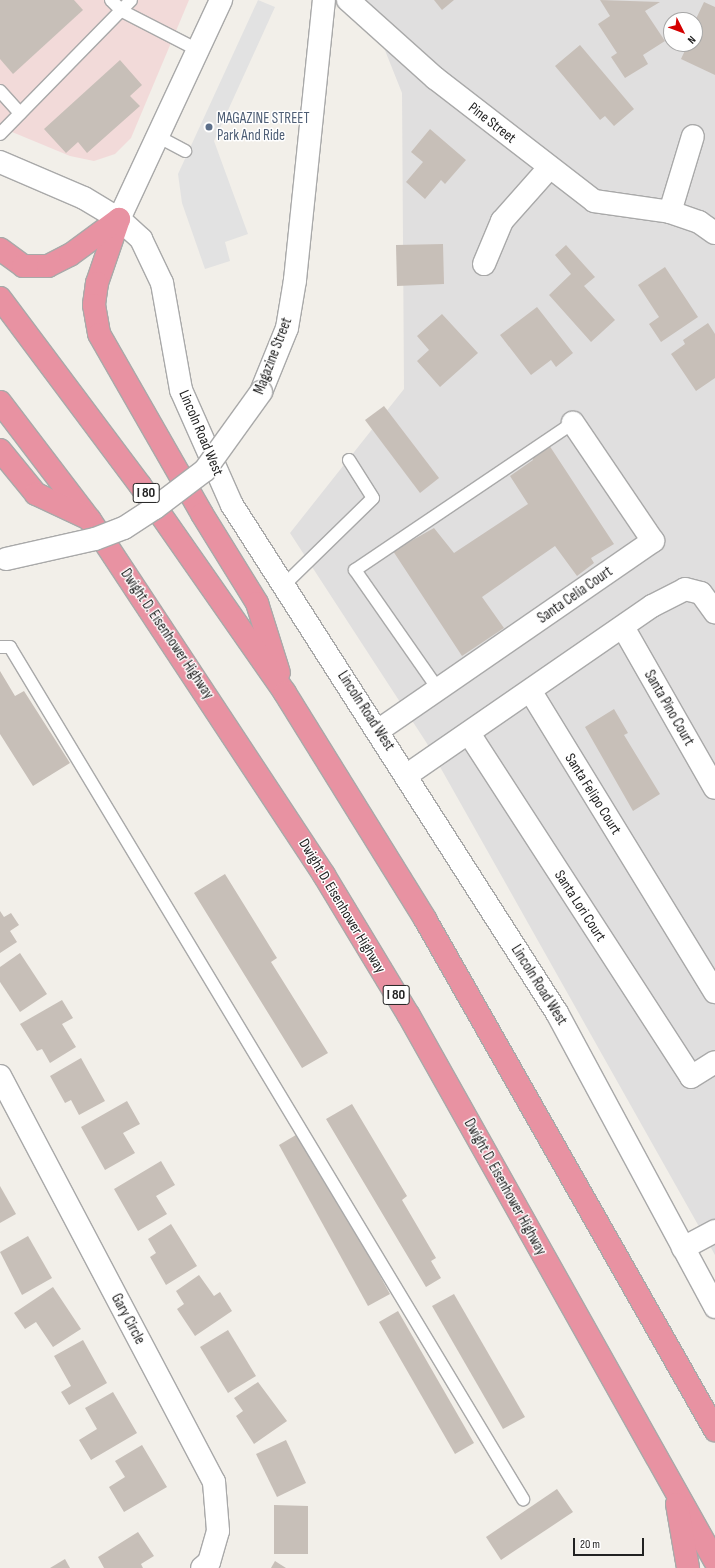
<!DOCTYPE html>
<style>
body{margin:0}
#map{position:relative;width:715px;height:1568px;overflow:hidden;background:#f2efe9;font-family:"Sofia Sans Condensed",sans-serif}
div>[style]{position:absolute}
.residential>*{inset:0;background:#e0dfdf}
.commercial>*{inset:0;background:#f2dad9}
.parking>*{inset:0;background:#e2e2e2}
.building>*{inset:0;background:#c7bfb8}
.roads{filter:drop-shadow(1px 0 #a9a9a9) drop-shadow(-1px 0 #a9a9a9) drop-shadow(0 1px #a9a9a9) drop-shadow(0 -1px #a9a9a9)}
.service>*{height:12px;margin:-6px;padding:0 6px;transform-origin:6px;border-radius:6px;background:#fff}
.minor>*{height:22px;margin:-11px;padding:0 11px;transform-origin:11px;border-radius:11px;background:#fff}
.tertiary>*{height:22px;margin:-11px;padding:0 11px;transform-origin:11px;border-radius:11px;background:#fff}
.motorway>*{height:22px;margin:-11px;padding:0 11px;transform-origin:11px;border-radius:11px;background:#e892a2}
.bridges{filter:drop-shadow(1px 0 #a9a9a9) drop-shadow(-1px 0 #a9a9a9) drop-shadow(0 1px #a9a9a9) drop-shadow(0 -1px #a9a9a9)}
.tertiary-bridge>*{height:22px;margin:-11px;padding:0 11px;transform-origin:11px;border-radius:11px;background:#fff}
.dots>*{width:11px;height:11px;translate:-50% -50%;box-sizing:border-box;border:2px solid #fff;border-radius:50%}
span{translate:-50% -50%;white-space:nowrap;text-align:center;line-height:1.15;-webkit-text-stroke:3px #fff;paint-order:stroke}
.shield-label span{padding:1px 3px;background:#fff;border:1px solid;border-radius:3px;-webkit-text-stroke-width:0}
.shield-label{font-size:14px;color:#222;font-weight:700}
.service-label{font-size:15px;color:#4e5e75}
.left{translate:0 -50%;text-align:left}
.street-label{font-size:15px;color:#222}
.north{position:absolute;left:663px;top:12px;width:40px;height:40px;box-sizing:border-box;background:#fff;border:1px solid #a7a7a7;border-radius:50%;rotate:132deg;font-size:11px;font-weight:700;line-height:16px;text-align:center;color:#222}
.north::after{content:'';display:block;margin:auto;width:14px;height:18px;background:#d40000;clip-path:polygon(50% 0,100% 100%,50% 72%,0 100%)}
.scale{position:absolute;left:573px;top:1538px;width:71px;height:18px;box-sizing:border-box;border:2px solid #222;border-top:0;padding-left:5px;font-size:12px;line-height:14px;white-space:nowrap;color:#222;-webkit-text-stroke:3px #fff;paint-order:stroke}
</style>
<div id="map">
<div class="residential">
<i style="clip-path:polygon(evenodd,365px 0,715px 0,715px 1255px,426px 742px,290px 533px,404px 389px,402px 93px,365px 0,671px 20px,695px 20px,695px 44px,671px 44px,671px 20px)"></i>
</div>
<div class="commercial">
<i style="clip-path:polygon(0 0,189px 0,131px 138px,115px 154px,94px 161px,70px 156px,0 127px)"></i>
</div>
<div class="parking">
<i style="clip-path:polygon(258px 0,275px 7px,214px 141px,248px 234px,225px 242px,230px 261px,205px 269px,182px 203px,178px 174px)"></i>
</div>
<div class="building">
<i style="clip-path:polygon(0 0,74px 0,83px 10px,13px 74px,0 59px)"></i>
<i style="clip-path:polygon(434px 0,454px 0,442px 10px)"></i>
<i style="clip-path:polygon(600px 0,660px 2px,645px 11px,665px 41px,643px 55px,648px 64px,625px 78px,611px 57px,617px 53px,598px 24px,610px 16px)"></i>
<i style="clip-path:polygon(704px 2px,715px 7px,715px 75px,681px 59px,688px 44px,695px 44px,695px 21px)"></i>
<i style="clip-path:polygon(580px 45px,634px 109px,614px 126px,605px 116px,600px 120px,555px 66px)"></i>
<i style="clip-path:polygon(120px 60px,142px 85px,130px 96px,140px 106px,87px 153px,78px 142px,66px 153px,44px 129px)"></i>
<i style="clip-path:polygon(430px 129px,466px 160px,445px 184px,441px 180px,425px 199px,406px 182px,423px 162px,411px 152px)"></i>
<i style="clip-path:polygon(443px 244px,444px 284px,397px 286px,396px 245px)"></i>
<i style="clip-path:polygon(566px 245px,595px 277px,584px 286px,615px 320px,591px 342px,549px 295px,571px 274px,555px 255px)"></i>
<i style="clip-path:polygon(665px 267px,698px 317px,661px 342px,649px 324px,659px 317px,638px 285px)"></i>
<i style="clip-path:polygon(537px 307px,573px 353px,556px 367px,551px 360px,531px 375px,500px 335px)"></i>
<i style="clip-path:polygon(442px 314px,478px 353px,440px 387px,417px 361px,429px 350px,417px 336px)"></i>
<i style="clip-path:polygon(708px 323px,715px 334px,715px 378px,696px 391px,671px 354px,685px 344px,683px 340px)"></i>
<i style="clip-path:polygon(384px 406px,439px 478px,420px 493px,365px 420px)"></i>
<i style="clip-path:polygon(549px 445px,614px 544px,591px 558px,594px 563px,577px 576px,555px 546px,482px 597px,504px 628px,462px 656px,393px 551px,434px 528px,454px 553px,528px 504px,510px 476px,533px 460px,531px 456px)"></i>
<i style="clip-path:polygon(0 671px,15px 696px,24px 691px,70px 763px,33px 786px,0 734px)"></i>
<i style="clip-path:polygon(614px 709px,628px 733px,624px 735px,660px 794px,633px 811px,585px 727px)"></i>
<i style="clip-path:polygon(225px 874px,277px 958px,271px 962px,328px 1053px,302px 1068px,194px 893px)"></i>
<i style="clip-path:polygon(0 911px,4px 917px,11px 913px,19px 925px,10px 931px,17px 942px,0 953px)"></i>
<i style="clip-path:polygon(20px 953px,47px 994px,20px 1012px,0 982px,0 967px)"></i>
<i style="clip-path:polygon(62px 1000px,73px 1018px,62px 1024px,76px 1047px,50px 1063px,42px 1049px,37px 1051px,20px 1024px)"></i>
<i style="clip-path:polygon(81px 1058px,105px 1101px,79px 1115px,71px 1100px,65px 1103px,50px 1076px)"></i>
<i style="clip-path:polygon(127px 1101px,140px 1124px,123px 1133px,135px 1153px,105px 1170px,81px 1127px)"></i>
<i style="clip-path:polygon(352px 1104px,407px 1196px,402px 1200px,436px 1258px,431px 1261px,441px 1278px,426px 1287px,326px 1119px)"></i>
<i style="clip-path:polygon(301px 1132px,390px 1294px,368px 1306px,279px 1145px)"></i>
<i style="clip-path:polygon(161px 1161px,175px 1185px,156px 1196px,167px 1214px,138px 1231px,114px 1189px)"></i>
<i style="clip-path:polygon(0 1186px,16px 1214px,0 1223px)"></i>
<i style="clip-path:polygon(171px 1224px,197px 1266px,166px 1285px,150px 1257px,156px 1253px,148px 1239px)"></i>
<i style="clip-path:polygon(28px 1236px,52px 1278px,22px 1295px,0 1252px)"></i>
<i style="clip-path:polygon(199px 1275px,214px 1296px,220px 1292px,232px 1311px,195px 1336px,177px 1309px,184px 1304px,176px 1291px)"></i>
<i style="clip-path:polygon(53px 1287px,81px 1329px,53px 1347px,36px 1322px,25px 1329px,14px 1313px)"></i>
<i style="clip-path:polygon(454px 1294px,525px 1417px,503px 1429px,432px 1306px)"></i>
<i style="clip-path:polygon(398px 1311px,474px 1443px,455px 1454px,379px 1322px)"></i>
<i style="clip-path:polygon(228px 1330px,256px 1376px,228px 1393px,200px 1347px)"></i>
<i style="clip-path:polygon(83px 1340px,107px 1383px,69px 1405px,61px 1392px,71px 1386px,54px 1356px)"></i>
<i style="clip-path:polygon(258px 1382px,287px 1421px,254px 1444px,236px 1416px,243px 1411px,234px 1398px)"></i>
<i style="clip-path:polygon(113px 1392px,137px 1433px,91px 1460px,79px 1440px,97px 1429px,85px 1408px)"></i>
<i style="clip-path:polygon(286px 1440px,306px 1483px,277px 1497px,256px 1454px)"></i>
<i style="clip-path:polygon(142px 1445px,167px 1487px,124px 1512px,109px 1487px,125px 1477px,115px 1461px)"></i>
<i style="clip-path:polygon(557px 1489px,573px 1512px,501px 1560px,486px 1537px)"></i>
<i style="clip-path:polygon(274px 1505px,308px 1506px,308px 1554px,274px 1554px)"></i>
<i style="clip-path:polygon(138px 1532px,154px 1556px,141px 1564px,143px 1568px,104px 1568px,98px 1557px)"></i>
<i style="clip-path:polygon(65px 1559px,70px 1568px,50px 1568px)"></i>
<i style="clip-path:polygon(275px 1561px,286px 1568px,271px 1568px)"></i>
</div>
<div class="roads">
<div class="service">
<i style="left:111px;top:0;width:16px;rotate:45deg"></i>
<i style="left:122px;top:11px;width:85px;rotate:27.2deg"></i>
<i style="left:0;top:91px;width:30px;rotate:48deg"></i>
<i style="left:0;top:134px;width:187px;rotate:-45.6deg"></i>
<i style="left:157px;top:136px;width:32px;rotate:28deg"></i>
<i style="left:284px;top:585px;width:124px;rotate:-44.3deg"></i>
<i style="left:373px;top:498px;width:45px;rotate:-122.3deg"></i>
<i style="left:0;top:647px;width:10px"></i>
<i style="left:10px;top:647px;width:995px;rotate:58.95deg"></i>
<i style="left:438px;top:689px;width:145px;rotate:-124.9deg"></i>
<i style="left:355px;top:570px;width:263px;rotate:-34deg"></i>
</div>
<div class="minor">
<i style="left:348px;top:0;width:117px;rotate:41.9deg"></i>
<i style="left:435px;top:78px;width:201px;rotate:37.7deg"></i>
<i style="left:594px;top:201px;width:77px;rotate:8.2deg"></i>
<i style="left:670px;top:212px;width:31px;rotate:19deg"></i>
<i style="left:699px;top:222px;width:19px;rotate:35deg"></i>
<i style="left:670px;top:212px;width:79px;rotate:-73.2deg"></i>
<i style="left:484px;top:264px;width:47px;rotate:-67.3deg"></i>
<i style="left:502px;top:221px;width:71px;rotate:-48.4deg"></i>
<i style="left:623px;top:627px;width:185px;rotate:60.3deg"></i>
<i style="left:531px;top:692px;width:352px;rotate:58.5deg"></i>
<i style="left:379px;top:730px;width:333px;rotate:-34.6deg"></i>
<i style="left:653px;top:541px;width:143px;rotate:-124.1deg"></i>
<i style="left:470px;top:735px;width:407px;rotate:57.1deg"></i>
<i style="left:691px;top:1077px;width:28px;rotate:-32deg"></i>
<i style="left:407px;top:775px;width:298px;rotate:-34.6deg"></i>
<i style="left:652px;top:606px;width:37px;rotate:-27deg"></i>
<i style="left:685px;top:589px;width:16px;rotate:14deg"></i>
<i style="left:701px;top:593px;width:24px;rotate:54deg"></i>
<i style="left:0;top:1076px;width:459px;rotate:62.2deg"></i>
<i style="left:214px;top:1482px;width:49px;rotate:85.3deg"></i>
<i style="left:218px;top:1531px;width:32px;rotate:106deg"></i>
<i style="left:209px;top:1562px;width:9px;rotate:139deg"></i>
<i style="left:683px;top:1248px;width:36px;rotate:-28deg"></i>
</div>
<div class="tertiary">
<i style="left:0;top:162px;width:91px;rotate:23.2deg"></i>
<i style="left:84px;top:198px;width:41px;rotate:31deg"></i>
<i style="left:119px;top:219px;width:30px;rotate:42deg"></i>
<i style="left:141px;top:239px;width:49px;rotate:64.5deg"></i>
<i style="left:162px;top:283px;width:109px;rotate:79.9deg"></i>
<i style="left:181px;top:390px;width:126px;rotate:66.1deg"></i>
<i style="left:232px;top:505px;width:603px;rotate:57.39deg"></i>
<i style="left:557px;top:1013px;width:334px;rotate:61.7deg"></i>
<i style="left:119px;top:219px;width:242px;rotate:-65deg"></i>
<i style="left:261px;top:392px;width:69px;rotate:-67.9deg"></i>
<i style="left:287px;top:328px;width:49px;rotate:-80.5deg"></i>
<i style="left:295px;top:280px;width:281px;rotate:-84.1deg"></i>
</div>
<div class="motorway">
<i style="left:119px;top:219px;width:68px;rotate:109deg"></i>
<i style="left:97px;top:283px;width:22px;rotate:98deg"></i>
<i style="left:94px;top:305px;width:29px;rotate:80deg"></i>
<i style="left:99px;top:334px;width:207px;rotate:60.2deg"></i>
<i style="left:202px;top:514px;width:105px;rotate:58.3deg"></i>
<i style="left:257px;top:603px;width:73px;rotate:72.6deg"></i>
<i style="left:0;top:249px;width:29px;rotate:36deg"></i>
<i style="left:23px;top:266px;width:25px"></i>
<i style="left:48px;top:266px;width:25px;rotate:-27deg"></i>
<i style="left:70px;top:255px;width:61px;rotate:-36.3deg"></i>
<i style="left:0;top:298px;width:234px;rotate:53.2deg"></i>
<i style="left:140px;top:485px;width:254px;rotate:55.1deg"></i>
<i style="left:285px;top:693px;width:266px;rotate:58.2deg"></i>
<i style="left:425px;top:919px;width:588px;rotate:60.42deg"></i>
<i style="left:0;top:402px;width:148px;rotate:52.7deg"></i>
<i style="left:90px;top:520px;width:425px;rotate:56.6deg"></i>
<i style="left:324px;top:875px;width:162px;rotate:58.9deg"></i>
<i style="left:408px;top:1014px;width:627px;rotate:60.7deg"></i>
<i style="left:0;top:450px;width:57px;rotate:50.7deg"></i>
<i style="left:36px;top:494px;width:54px;rotate:25.1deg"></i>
<i style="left:677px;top:1504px;width:65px;rotate:80.2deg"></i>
</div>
</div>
<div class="bridges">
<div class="tertiary-bridge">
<i style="left:6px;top:559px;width:91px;rotate:-12.7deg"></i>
<i style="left:95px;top:539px;width:31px;rotate:-21deg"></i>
<i style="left:124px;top:528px;width:37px;rotate:-33deg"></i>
<i style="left:155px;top:508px;width:63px;rotate:-37.2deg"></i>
<i style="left:205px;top:470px;width:96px;rotate:-54.3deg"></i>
</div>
</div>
<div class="dots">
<i style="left:209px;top:127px;background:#5c6f8a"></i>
</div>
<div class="shield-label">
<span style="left:146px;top:493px">I 80</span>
<span style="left:396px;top:995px">I 80</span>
</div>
<div class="service-label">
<span class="left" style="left:217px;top:127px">MAGAZINE STREET<br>Park And Ride</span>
</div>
<div class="street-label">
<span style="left:492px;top:123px;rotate:38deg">Pine Street</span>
<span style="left:273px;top:356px;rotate:-69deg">Magazine Street</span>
<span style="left:201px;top:433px;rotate:67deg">Lincoln Road West</span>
<span style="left:575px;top:595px;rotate:-35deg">Santa Celia Court</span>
<span style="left:167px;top:634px;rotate:56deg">Dwight D. Eisenhower Highway</span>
<span style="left:669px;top:708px;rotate:60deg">Santa Pino Court</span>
<span style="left:366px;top:711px;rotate:57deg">Lincoln Road West</span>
<span style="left:593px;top:794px;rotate:58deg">Santa Felipo Court</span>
<span style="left:342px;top:906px;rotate:59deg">Dwight D. Eisenhower Highway</span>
<span style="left:580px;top:906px;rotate:57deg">Santa Lori Court</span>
<span style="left:539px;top:985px;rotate:58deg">Lincoln Road West</span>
<span style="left:505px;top:1187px;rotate:61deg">Dwight D. Eisenhower Highway</span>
<span style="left:128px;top:1319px;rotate:62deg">Gary Circle</span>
</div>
<div class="north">N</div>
<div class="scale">20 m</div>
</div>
